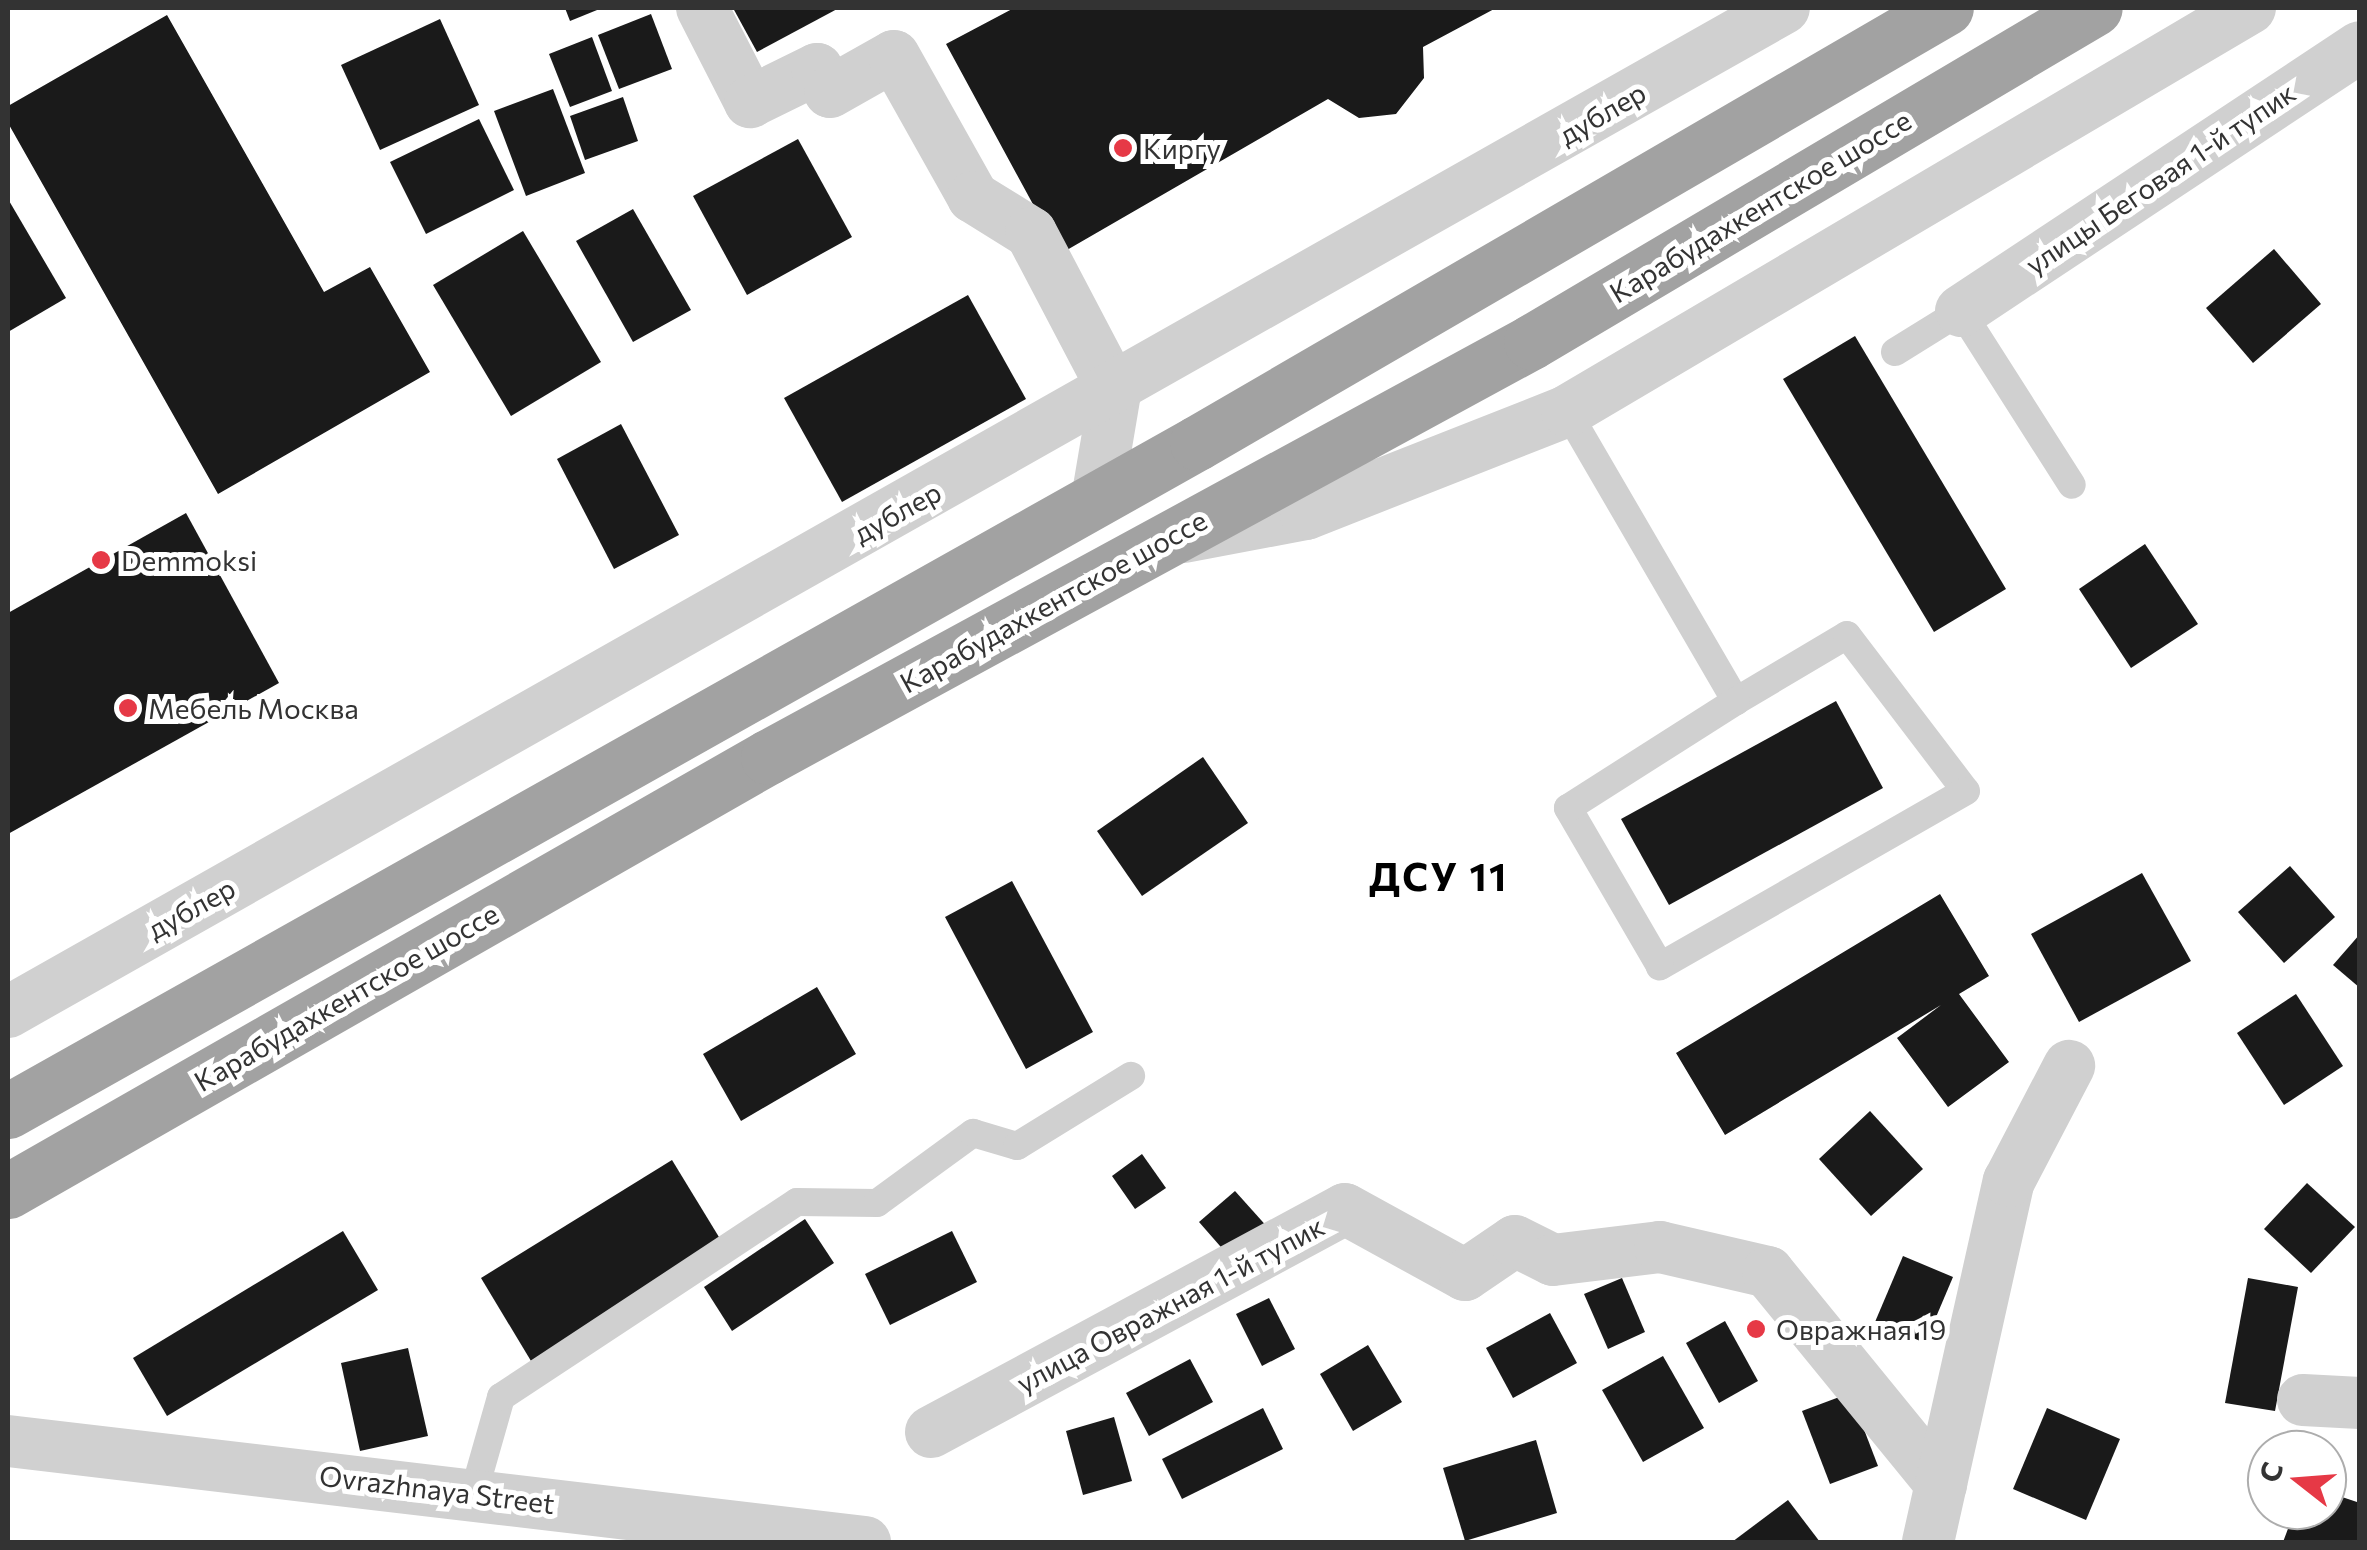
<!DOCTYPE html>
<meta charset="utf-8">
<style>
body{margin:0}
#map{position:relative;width:2367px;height:1550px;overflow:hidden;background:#fff;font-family:Commissioner,sans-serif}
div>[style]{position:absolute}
.building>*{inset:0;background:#1a1a1a}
.service>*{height:28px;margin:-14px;padding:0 14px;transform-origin:14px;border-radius:14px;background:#d0d0d0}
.minor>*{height:52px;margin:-26px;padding:0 26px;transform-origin:26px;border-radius:26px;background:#d0d0d0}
.trunk>*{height:55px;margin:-27.5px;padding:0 27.5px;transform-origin:27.5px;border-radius:27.5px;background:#a2a2a2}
.dots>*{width:28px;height:28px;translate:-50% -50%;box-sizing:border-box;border:5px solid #fff;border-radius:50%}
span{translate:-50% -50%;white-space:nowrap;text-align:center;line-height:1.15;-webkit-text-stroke:10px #fff;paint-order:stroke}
.street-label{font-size:28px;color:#333}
.poi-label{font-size:28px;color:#333}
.left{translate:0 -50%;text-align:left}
.district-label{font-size:38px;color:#000;font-weight:700;letter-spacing:2.5px}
.frame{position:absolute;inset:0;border:10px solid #333;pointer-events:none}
.north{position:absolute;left:2247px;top:1430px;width:100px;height:100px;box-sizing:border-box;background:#fff;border:2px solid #adadad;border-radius:50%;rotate:287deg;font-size:28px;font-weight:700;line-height:40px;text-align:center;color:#333}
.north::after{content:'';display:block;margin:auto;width:35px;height:45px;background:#e63946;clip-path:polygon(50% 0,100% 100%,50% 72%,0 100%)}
</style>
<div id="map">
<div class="building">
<i style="clip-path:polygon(565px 8px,602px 8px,570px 21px)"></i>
<i style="clip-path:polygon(733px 8px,839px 8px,757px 52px)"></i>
<i style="clip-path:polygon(1014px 8px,1496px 8px,1423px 47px,1424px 78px,1396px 114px,1359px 118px,1328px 99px,1060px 254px,946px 44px)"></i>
<i style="clip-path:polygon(651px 14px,672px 69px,619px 89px,598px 35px)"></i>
<i style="clip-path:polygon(167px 15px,324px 292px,370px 267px,430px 372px,218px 494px,8px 123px,8px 106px)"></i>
<i style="clip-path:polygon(440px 19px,479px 105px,380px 150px,341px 65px)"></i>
<i style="clip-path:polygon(592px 37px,612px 91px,570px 107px,549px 54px)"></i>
<i style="clip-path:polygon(553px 89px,585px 173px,526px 196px,494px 111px)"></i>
<i style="clip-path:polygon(623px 97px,638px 141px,585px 160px,570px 116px)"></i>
<i style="clip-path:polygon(479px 119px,514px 190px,426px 234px,390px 162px)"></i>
<i style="clip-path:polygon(798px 139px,852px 237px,747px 295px,693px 196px)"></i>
<i style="clip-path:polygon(8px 199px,66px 298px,8px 332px)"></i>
<i style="clip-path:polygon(633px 209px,691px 310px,633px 342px,576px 241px)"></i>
<i style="clip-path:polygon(523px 231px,601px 362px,511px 416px,433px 285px)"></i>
<i style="clip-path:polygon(2274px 249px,2321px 304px,2253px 363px,2206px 308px)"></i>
<i style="clip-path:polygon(968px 295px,1026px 399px,842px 502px,784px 398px)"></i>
<i style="clip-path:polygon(1855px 336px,2006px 589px,1934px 632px,1783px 379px)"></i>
<i style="clip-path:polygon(621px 424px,679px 535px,614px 569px,557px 459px)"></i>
<i style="clip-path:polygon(186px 513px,279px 683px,8px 834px,8px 613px)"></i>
<i style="clip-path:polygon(2145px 544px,2198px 624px,2131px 668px,2079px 589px)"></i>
<i style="clip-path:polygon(1836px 701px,1883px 788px,1669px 905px,1621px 819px)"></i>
<i style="clip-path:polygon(1203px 757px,1248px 823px,1142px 896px,1097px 831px)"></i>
<i style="clip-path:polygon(2290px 866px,2335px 917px,2284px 963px,2238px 912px)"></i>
<i style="clip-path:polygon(2142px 873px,2191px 961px,2079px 1022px,2031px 934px)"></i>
<i style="clip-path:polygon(1012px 881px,1093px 1032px,1026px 1069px,945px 917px)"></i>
<i style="clip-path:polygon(1940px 894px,1989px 976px,1959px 994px,2009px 1062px,1948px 1107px,1897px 1038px,1941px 1005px,1725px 1135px,1676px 1053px)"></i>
<i style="clip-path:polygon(2360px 934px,2360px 988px,2333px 965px)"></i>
<i style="clip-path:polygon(817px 987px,856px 1054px,741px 1121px,703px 1054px)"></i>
<i style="clip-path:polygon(2296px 994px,2343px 1066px,2284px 1105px,2237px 1033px)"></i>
<i style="clip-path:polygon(1870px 1111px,1923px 1169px,1871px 1216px,1819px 1159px)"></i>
<i style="clip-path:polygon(1142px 1154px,1166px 1188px,1135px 1209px,1112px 1176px)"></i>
<i style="clip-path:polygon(672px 1160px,722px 1242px,531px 1361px,481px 1278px)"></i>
<i style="clip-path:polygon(2307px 1183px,2355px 1227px,2311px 1273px,2264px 1229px)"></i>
<i style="clip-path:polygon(1235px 1191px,1270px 1230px,1234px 1262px,1199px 1222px)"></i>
<i style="clip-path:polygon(805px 1219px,834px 1263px,732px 1331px,704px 1287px)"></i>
<i style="clip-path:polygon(343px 1231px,378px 1290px,167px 1416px,133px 1358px)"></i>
<i style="clip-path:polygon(952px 1231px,977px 1282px,890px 1325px,865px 1274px)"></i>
<i style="clip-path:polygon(1903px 1256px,1953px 1277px,1925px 1343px,1875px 1322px)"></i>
<i style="clip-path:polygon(1622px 1278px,1645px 1332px,1608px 1349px,1584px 1294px)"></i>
<i style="clip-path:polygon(2248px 1278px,2298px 1287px,2275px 1411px,2225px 1403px)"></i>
<i style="clip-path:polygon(1269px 1298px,1295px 1349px,1262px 1366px,1236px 1314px)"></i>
<i style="clip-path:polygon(1550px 1313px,1577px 1363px,1513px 1398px,1486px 1348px)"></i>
<i style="clip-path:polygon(1725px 1321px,1758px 1381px,1719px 1403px,1686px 1343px)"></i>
<i style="clip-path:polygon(1368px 1345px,1402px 1402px,1353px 1431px,1320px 1374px)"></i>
<i style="clip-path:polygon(408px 1348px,428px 1436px,360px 1451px,341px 1363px)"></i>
<i style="clip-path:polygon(1663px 1356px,1704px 1428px,1643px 1462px,1602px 1390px)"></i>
<i style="clip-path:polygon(1190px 1359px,1213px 1402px,1149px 1436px,1126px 1393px)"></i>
<i style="clip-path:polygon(1850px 1393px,1878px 1466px,1830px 1484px,1802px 1411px)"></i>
<i style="clip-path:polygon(1263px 1408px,1283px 1449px,1182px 1499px,1162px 1459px)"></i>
<i style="clip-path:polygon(2047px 1408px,2120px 1439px,2086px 1520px,2013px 1489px)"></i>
<i style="clip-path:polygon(1114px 1417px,1132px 1481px,1083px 1495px,1066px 1431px)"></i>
<i style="clip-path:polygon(1536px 1440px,1557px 1513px,1465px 1541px,1443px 1468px)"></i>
<i style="clip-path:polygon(2327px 1492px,2360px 1503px,2360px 1542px,2283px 1542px,2295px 1510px,2327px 1510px)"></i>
<i style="clip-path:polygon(1788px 1500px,1820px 1542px,1732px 1542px)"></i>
</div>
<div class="service">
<i style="left:1895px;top:352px;width:78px;rotate:-31.8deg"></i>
<i style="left:1961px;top:311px;width:206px;rotate:57.5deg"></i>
<i style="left:1567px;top:411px;width:336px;rotate:59.8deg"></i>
<i style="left:1736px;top:701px;width:129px;rotate:-30.7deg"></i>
<i style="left:1847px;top:635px;width:196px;rotate:52.7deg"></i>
<i style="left:1966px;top:791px;width:353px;rotate:150.2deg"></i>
<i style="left:1660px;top:966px;width:183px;rotate:-120.2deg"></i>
<i style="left:1568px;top:808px;width:199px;rotate:-32.5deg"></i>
<i style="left:474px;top:1492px;width:99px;rotate:-74.1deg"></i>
<i style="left:501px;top:1397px;width:354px;rotate:-33.4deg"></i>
<i style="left:797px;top:1202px;width:80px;rotate:0.7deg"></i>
<i style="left:877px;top:1203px;width:119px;rotate:-36.1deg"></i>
<i style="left:973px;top:1133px;width:46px;rotate:16.5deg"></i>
<i style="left:1017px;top:1146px;width:134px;rotate:-31.6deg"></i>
</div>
<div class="minor">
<i style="left:702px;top:8px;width:106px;rotate:62.9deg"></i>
<i style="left:750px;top:102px;width:75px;rotate:-26.2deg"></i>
<i style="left:817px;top:69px;width:26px;rotate:61deg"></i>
<i style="left:830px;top:92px;width:73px;rotate:-29.4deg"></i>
<i style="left:894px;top:56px;width:162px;rotate:60.7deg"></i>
<i style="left:973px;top:197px;width:68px;rotate:31.8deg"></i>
<i style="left:1031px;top:233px;width:181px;rotate:62.3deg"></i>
<i style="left:1115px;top:393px;width:108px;rotate:99.6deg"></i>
<i style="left:1961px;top:311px;width:478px;rotate:-33.5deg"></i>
<i style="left:1184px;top:537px;width:124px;rotate:-10.7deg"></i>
<i style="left:1306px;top:514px;width:281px;rotate:-21.5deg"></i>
<i style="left:1567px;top:411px;width:793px;rotate:-30.54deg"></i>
<i style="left:8px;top:1012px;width:2040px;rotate:-29.48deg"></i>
<i style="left:2303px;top:1400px;width:57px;rotate:3deg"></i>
<i style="left:931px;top:1432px;width:470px;rotate:-28.3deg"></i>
<i style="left:1345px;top:1209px;width:137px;rotate:28.8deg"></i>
<i style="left:1465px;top:1275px;width:60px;rotate:-34.2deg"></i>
<i style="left:1515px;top:1241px;width:42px;rotate:26.6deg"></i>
<i style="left:1553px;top:1260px;width:108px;rotate:-6.9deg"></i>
<i style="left:1660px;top:1247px;width:111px;rotate:13deg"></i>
<i style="left:1768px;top:1272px;width:274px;rotate:50.8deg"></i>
<i style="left:8px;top:1441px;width:863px;rotate:6.72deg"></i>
<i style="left:1928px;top:1542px;width:370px;rotate:-77.4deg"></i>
<i style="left:2009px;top:1181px;width:130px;rotate:-62.4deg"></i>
</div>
<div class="trunk">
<i style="left:8px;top:1111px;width:1364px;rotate:-29.33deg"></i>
<i style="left:1197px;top:443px;width:866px;rotate:-30.15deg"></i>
<i style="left:8px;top:1191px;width:875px;rotate:-29.73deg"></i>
<i style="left:768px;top:757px;width:869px;rotate:-28.54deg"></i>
<i style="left:1531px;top:342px;width:655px;rotate:-30.63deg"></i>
</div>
<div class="dots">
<i style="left:1123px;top:148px;background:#e63946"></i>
<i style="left:101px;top:560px;background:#e63946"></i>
<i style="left:128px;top:708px;background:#e63946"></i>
<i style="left:1756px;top:1329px;background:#e63946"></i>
</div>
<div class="street-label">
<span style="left:1602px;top:113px;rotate:-30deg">дублер</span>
<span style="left:2160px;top:178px;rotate:-34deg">улицы Беговая 1-й тупик</span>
<span style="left:1760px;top:206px;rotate:-31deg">Карабудахкентское шоссе</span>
<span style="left:897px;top:512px;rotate:-29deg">дублер</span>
<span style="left:1053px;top:601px;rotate:-29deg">Карабудахкентское шоссе</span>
<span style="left:191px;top:908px;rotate:-29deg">дублер</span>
<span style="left:346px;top:997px;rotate:-30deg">Карабудахкентское шоссе</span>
<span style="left:1170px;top:1304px;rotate:-28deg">улица Овражная 1-й тупик</span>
<span style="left:437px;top:1489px;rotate:7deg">Ovrazhnaya Street</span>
</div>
<div class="poi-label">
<span class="left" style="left:1143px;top:148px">Киргу</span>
<span class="left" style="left:121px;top:560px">Demmoksi</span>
<span class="left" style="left:148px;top:708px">Мебель Москва</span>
<span class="left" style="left:1776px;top:1329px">Овражная 19</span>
</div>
<div class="district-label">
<span style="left:1439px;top:876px">ДСУ 11</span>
</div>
<div class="frame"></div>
<div class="north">С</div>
</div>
